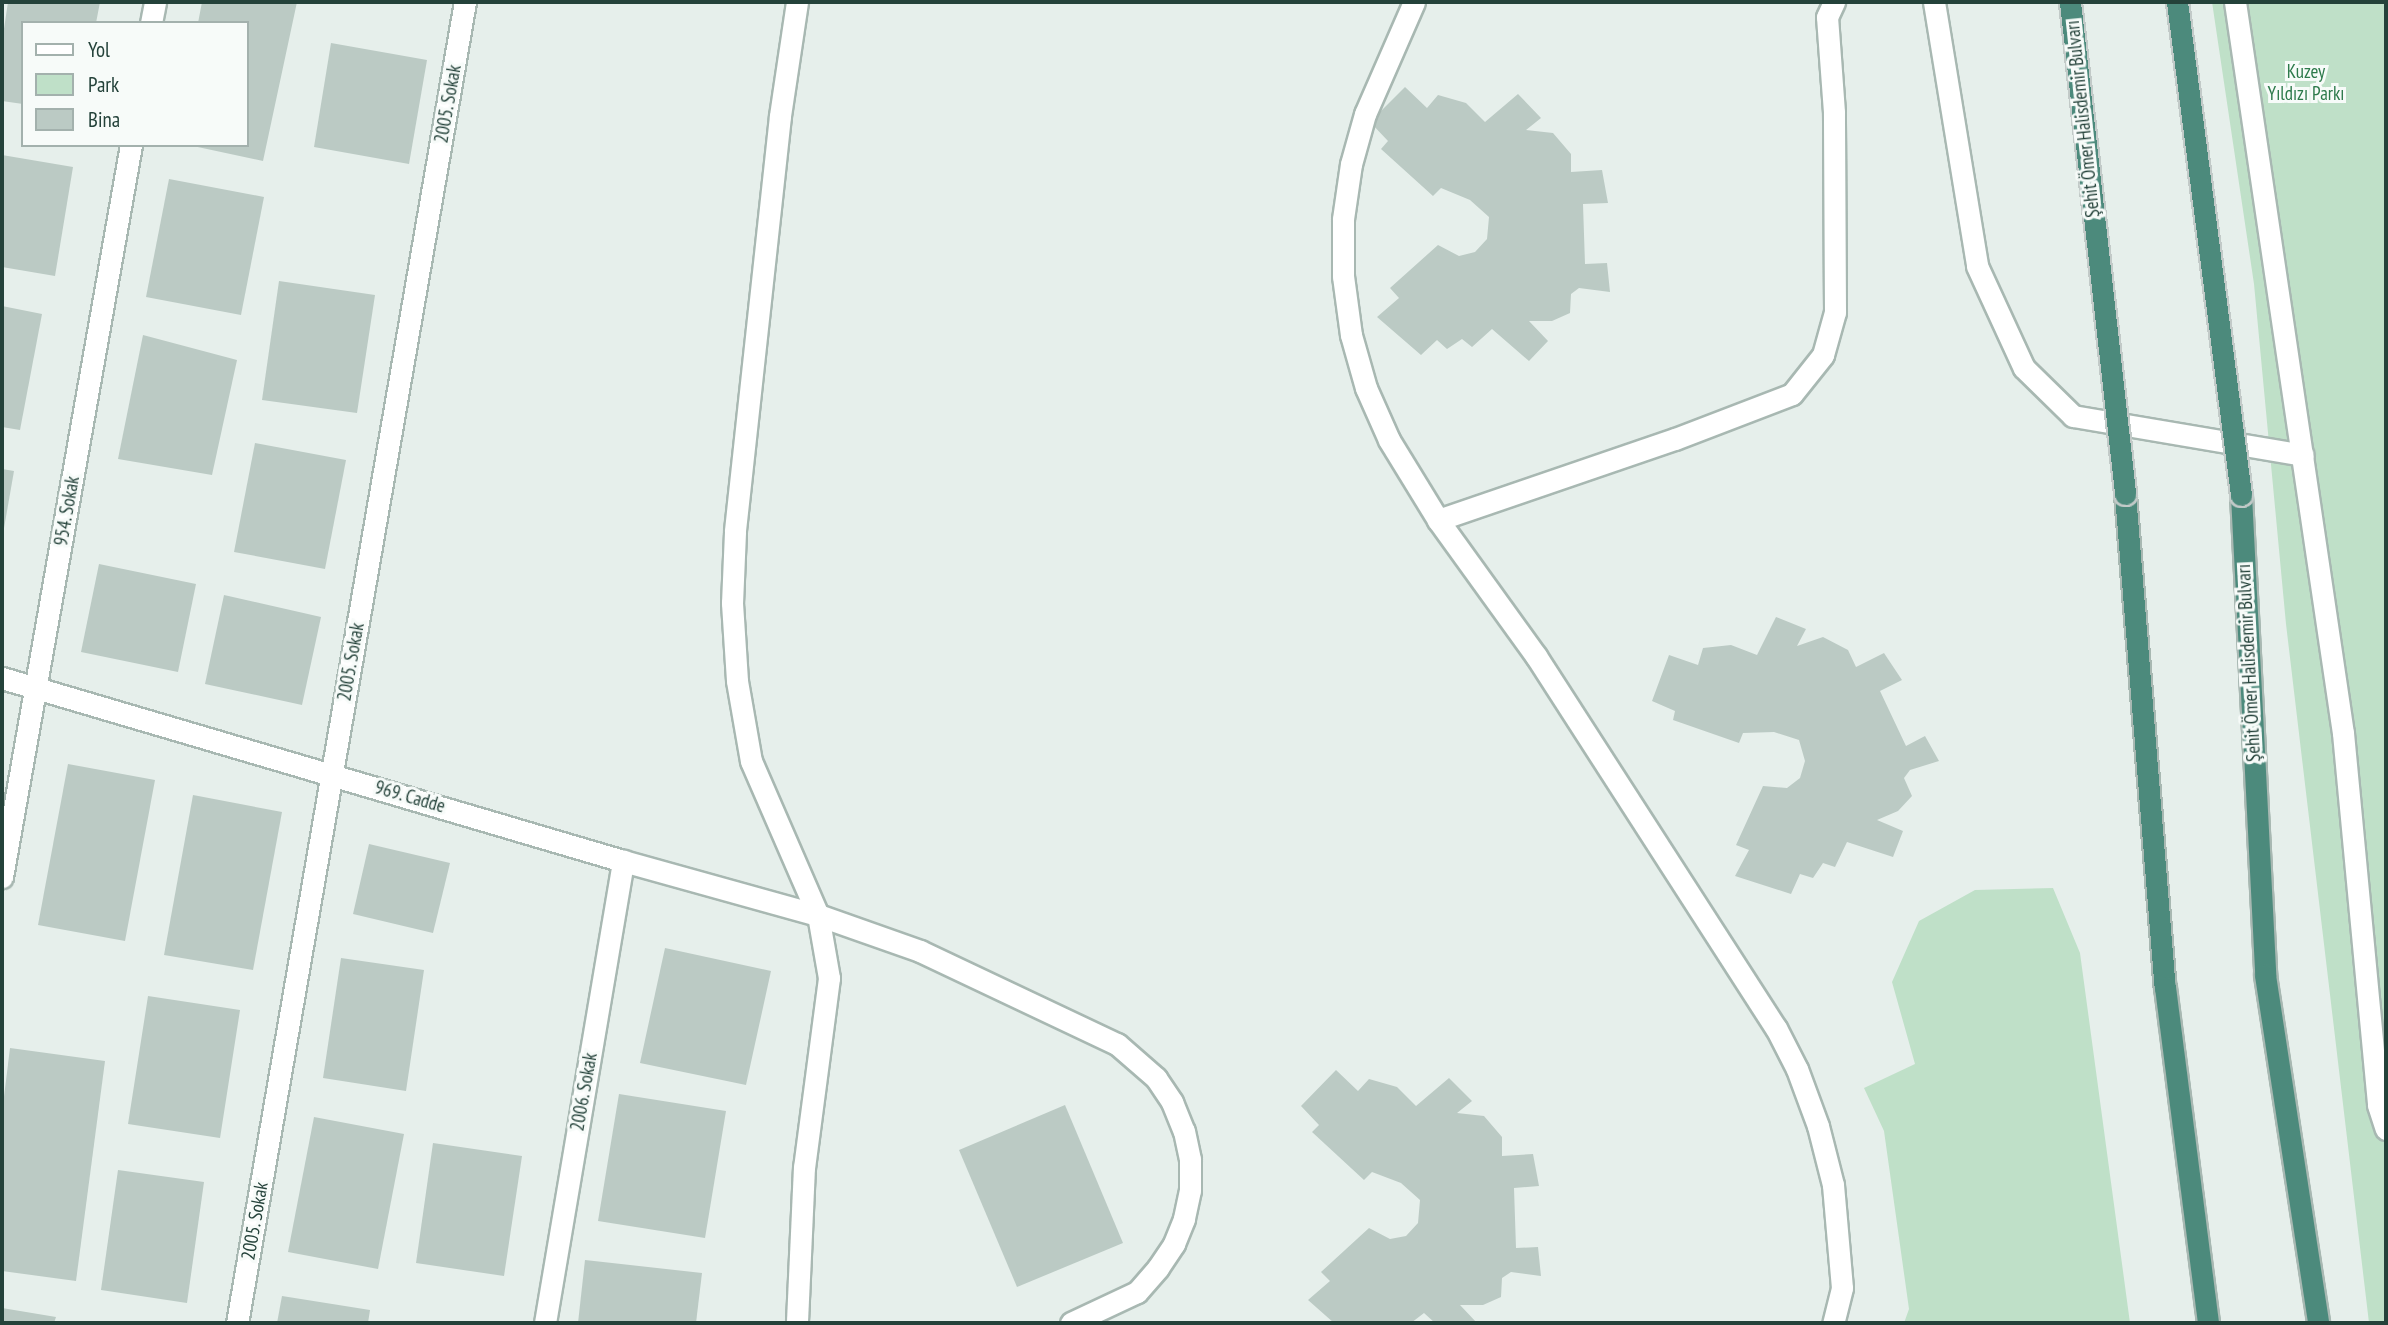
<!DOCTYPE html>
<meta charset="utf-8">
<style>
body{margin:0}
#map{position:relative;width:2388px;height:1325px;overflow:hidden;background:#e6efeb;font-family:"PT Sans Narrow",sans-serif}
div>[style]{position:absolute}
.green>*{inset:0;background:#bfe0c8}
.building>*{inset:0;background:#bbcac4}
.roads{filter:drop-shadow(2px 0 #a8b8b2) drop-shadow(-2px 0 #a8b8b2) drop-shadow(0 2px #a8b8b2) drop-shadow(0 -2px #a8b8b2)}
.service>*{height:21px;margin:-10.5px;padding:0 10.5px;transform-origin:10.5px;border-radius:10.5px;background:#fff}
.minor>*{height:21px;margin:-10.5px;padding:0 10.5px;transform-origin:10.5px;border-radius:10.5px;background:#fff}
.tertiary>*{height:21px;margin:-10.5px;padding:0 10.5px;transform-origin:10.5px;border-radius:10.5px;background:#fff}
.trunk>*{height:21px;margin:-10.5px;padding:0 10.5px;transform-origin:10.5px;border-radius:10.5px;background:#4c8a7c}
.bridges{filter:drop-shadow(2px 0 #c2cac8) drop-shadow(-2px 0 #c2cac8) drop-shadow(0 2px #c2cac8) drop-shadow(0 -2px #c2cac8)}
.trunk-bridge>*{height:21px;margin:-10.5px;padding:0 10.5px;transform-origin:10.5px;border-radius:10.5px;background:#4c8a7c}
span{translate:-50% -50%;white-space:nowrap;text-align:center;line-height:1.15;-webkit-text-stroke:6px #f7fbf9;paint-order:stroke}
.park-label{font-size:19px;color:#2d7a4b}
.street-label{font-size:19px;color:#24423a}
.frame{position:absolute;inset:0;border:4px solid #24423a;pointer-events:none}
.legend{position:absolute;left:21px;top:21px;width:228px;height:126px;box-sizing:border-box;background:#f7fbf9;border:2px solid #a3b1ad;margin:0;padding:9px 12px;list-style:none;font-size:21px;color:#24423a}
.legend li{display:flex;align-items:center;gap:14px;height:35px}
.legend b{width:35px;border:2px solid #a3b1ad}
</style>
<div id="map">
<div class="green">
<i style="clip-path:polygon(2212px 2px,2386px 2px,2386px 1323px,2369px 1323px,2286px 624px,2254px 284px)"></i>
<i style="clip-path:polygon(2053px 888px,2080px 953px,2130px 1323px,1904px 1323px,1909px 1309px,1884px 1131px,1864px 1088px,1915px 1064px,1892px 982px,1919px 921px,1975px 890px)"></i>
</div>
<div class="building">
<i style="clip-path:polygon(8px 2px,100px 2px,96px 23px,23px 23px,23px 104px,2px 101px,2px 42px)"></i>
<i style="clip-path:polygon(202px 2px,297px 2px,263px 161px,193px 146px,247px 145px,247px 23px,198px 23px)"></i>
<i style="clip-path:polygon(331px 43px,427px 60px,409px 164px,314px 147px)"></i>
<i style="clip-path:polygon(1405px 87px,1427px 108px,1438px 95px,1466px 103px,1485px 122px,1518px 94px,1541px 118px,1526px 130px,1553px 133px,1571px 154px,1571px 172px,1602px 170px,1608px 203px,1583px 204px,1585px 264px,1607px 263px,1610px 292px,1579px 288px,1571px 294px,1570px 313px,1552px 321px,1529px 321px,1548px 341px,1529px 361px,1492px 329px,1472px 347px,1462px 339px,1447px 349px,1437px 340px,1421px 355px,1377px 317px,1399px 298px,1390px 288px,1438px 245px,1459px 256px,1475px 252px,1487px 239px,1489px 217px,1470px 200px,1441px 188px,1433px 196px,1381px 149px,1388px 141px,1370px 122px)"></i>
<i style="clip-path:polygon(2px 155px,73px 167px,55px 276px,2px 267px)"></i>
<i style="clip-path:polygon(169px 179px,264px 197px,241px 315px,146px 297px)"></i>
<i style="clip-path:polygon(279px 281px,375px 295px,357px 413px,262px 400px)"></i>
<i style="clip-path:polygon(2px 306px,42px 314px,20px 430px,2px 427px)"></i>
<i style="clip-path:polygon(143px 335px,237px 360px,212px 475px,118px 459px)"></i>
<i style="clip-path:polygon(255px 443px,346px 460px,325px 569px,234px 552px)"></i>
<i style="clip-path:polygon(2px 469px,14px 471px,3px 534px,2px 534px)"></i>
<i style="clip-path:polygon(99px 564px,196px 584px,178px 672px,81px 652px)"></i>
<i style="clip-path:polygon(224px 595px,321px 617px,302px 705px,205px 684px)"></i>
<i style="clip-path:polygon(1776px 617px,1806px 629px,1797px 646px,1823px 637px,1848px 650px,1856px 667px,1884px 653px,1902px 680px,1880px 691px,1906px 746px,1925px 736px,1939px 761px,1910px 770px,1904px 778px,1912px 796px,1898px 811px,1877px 820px,1903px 831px,1893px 857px,1847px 842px,1835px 867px,1823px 863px,1813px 878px,1800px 874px,1791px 894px,1735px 876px,1749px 850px,1736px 845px,1763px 786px,1787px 788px,1800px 778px,1805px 761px,1799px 740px,1774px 732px,1743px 733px,1739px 743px,1673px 720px,1675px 711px,1652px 701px,1669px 655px,1698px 665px,1703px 648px,1731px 645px,1757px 655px)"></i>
<i style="clip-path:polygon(68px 764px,155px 780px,125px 941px,38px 925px)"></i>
<i style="clip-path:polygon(193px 795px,282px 812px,253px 970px,164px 955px)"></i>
<i style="clip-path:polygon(369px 844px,450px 863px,433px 933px,353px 914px)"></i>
<i style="clip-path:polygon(665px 948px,771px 971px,746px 1085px,640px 1063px)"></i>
<i style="clip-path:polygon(341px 958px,424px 970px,406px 1091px,323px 1078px)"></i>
<i style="clip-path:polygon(148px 996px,240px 1010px,220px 1138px,128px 1124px)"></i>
<i style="clip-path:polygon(10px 1048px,105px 1061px,76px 1281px,2px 1271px,2px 1113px)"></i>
<i style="clip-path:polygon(1336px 1070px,1358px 1091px,1369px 1079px,1397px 1087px,1416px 1106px,1449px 1078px,1472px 1101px,1457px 1113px,1484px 1116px,1502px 1137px,1502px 1156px,1533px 1154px,1539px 1186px,1514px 1188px,1516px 1248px,1538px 1247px,1541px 1276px,1511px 1272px,1502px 1278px,1501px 1297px,1483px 1305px,1460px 1305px,1477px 1323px,1435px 1323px,1424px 1313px,1411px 1323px,1334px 1323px,1308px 1300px,1330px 1281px,1321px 1272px,1369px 1228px,1390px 1239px,1406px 1236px,1418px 1223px,1420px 1200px,1401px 1183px,1372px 1172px,1364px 1180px,1312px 1132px,1319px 1125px,1301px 1106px)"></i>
<i style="clip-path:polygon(619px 1094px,726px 1111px,705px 1238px,598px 1221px)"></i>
<i style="clip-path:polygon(1065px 1105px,1123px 1243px,1017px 1287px,959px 1150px)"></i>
<i style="clip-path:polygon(314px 1117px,404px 1134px,378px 1269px,288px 1252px)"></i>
<i style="clip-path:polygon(433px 1143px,522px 1156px,504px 1276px,416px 1263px)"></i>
<i style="clip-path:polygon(118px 1170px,204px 1182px,187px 1303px,101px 1290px)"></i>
<i style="clip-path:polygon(585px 1260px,702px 1273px,696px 1323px,578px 1323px)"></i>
<i style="clip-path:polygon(282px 1296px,370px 1310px,368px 1323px,277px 1323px)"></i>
<i style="clip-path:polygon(2px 1308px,56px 1317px,54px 1323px,2px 1323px)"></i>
</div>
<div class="roads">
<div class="service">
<i style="left:2235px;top:2px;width:739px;rotate:81.6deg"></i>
<i style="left:2343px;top:733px;width:374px;rotate:84.6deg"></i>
<i style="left:2378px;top:1105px;width:25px;rotate:72deg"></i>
</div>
<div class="minor">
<i style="left:1414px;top:2px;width:122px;rotate:113.6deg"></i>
<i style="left:1365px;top:114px;width:52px;rotate:105.6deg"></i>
<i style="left:1351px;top:164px;width:56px;rotate:98.3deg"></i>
<i style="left:1343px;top:219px;width:57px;rotate:90deg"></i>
<i style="left:1343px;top:276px;width:60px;rotate:82.3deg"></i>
<i style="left:1351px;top:335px;width:55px;rotate:74.2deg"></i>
<i style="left:1366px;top:388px;width:57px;rotate:66.1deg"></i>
<i style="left:1389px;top:440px;width:94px;rotate:58.5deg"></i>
<i style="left:1438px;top:520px;width:168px;rotate:54.2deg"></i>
<i style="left:1536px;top:656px;width:443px;rotate:57.2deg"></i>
<i style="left:1776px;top:1028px;width:46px;rotate:62.9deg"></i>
<i style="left:1797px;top:1069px;width:61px;rotate:69.8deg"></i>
<i style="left:1818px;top:1126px;width:61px;rotate:75.7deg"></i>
<i style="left:1833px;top:1185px;width:103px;rotate:85deg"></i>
<i style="left:1842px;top:1288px;width:36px;rotate:104deg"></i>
<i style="left:1934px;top:2px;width:267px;rotate:80.7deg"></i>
<i style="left:1977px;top:266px;width:112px;rotate:65.3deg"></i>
<i style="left:2024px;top:368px;width:69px;rotate:44.4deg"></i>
<i style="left:2073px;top:416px;width:233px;rotate:9.6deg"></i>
<i style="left:151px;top:23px;width:21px;rotate:-79deg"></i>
<i style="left:1438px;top:520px;width:250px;rotate:-18.9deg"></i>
<i style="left:1675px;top:439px;width:125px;rotate:-21deg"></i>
<i style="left:1792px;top:394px;width:50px;rotate:-51.5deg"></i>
<i style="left:1823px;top:355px;width:45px;rotate:-74.4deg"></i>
<i style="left:1835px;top:312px;width:200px;rotate:-90.3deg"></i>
<i style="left:1834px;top:112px;width:95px;rotate:-94.2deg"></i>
<i style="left:1827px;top:17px;width:17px;rotate:-65deg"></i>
<i style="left:2px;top:877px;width:743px;rotate:-80.01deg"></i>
<i style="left:818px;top:915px;width:108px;rotate:19.4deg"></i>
<i style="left:920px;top:951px;width:218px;rotate:25.3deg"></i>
<i style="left:1117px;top:1044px;width:52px;rotate:41.1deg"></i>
<i style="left:1156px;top:1078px;width:29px;rotate:56deg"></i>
<i style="left:1172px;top:1102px;width:31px;rotate:68deg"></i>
<i style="left:1184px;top:1131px;width:29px;rotate:78deg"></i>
<i style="left:1190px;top:1159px;width:31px;rotate:90deg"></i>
<i style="left:1190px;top:1190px;width:30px;rotate:102deg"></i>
<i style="left:1184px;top:1219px;width:27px;rotate:112deg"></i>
<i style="left:1174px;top:1244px;width:29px;rotate:124deg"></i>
<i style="left:1158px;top:1268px;width:32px;rotate:131deg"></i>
<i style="left:1137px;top:1292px;width:73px;rotate:154.8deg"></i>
<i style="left:237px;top:1323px;width:1341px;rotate:-80.21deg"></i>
<i style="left:545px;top:1323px;width:469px;rotate:-80.4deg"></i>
</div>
<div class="tertiary">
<i style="left:797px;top:2px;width:115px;rotate:98.5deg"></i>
<i style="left:780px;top:116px;width:418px;rotate:96.2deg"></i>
<i style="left:735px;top:532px;width:71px;rotate:92.4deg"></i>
<i style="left:732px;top:603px;width:78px;rotate:86.3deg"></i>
<i style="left:737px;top:681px;width:81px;rotate:80.1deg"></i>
<i style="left:751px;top:761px;width:168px;rotate:66.5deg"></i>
<i style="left:818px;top:915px;width:64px;rotate:80.1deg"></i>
<i style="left:829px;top:978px;width:191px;rotate:97.5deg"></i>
<i style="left:804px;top:1167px;width:156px;rotate:92.6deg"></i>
<i style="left:2px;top:678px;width:647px;rotate:16.42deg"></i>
<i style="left:623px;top:861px;width:202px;rotate:15.5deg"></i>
</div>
<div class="trunk">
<i style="left:2125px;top:494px;width:495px;rotate:85.4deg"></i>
<i style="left:2165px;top:987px;width:339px;rotate:82.7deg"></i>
<i style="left:2241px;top:495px;width:481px;rotate:87.1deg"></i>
<i style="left:2265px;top:975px;width:352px;rotate:81.3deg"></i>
</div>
</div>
<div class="bridges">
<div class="trunk-bridge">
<i style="left:2070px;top:2px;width:495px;rotate:83.6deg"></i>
<i style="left:2177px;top:2px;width:497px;rotate:82.6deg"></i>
</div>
</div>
<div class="park-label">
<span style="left:2306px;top:83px">Kuzey<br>Yıldızı Parkı</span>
</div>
<div class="street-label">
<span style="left:448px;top:104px;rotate:-80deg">2005. Sokak</span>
<span style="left:2083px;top:119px;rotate:-96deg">Şehit Ömer Halisdemir Bulvarı</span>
<span style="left:67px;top:511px;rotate:-80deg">954. Sokak</span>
<span style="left:351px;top:662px;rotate:-80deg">2005. Sokak</span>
<span style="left:2249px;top:663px;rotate:-93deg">Şehit Ömer Halisdemir Bulvarı</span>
<span style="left:410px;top:797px;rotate:16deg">969. Cadde</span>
<span style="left:584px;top:1092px;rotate:-80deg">2006. Sokak</span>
<span style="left:255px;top:1221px;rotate:-80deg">2005. Sokak</span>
</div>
<div class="frame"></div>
<ul class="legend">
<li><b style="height:9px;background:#fff"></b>Yol</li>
<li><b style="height:19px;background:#bfe0c8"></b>Park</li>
<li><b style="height:19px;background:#bbcac4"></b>Bina</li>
</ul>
</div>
